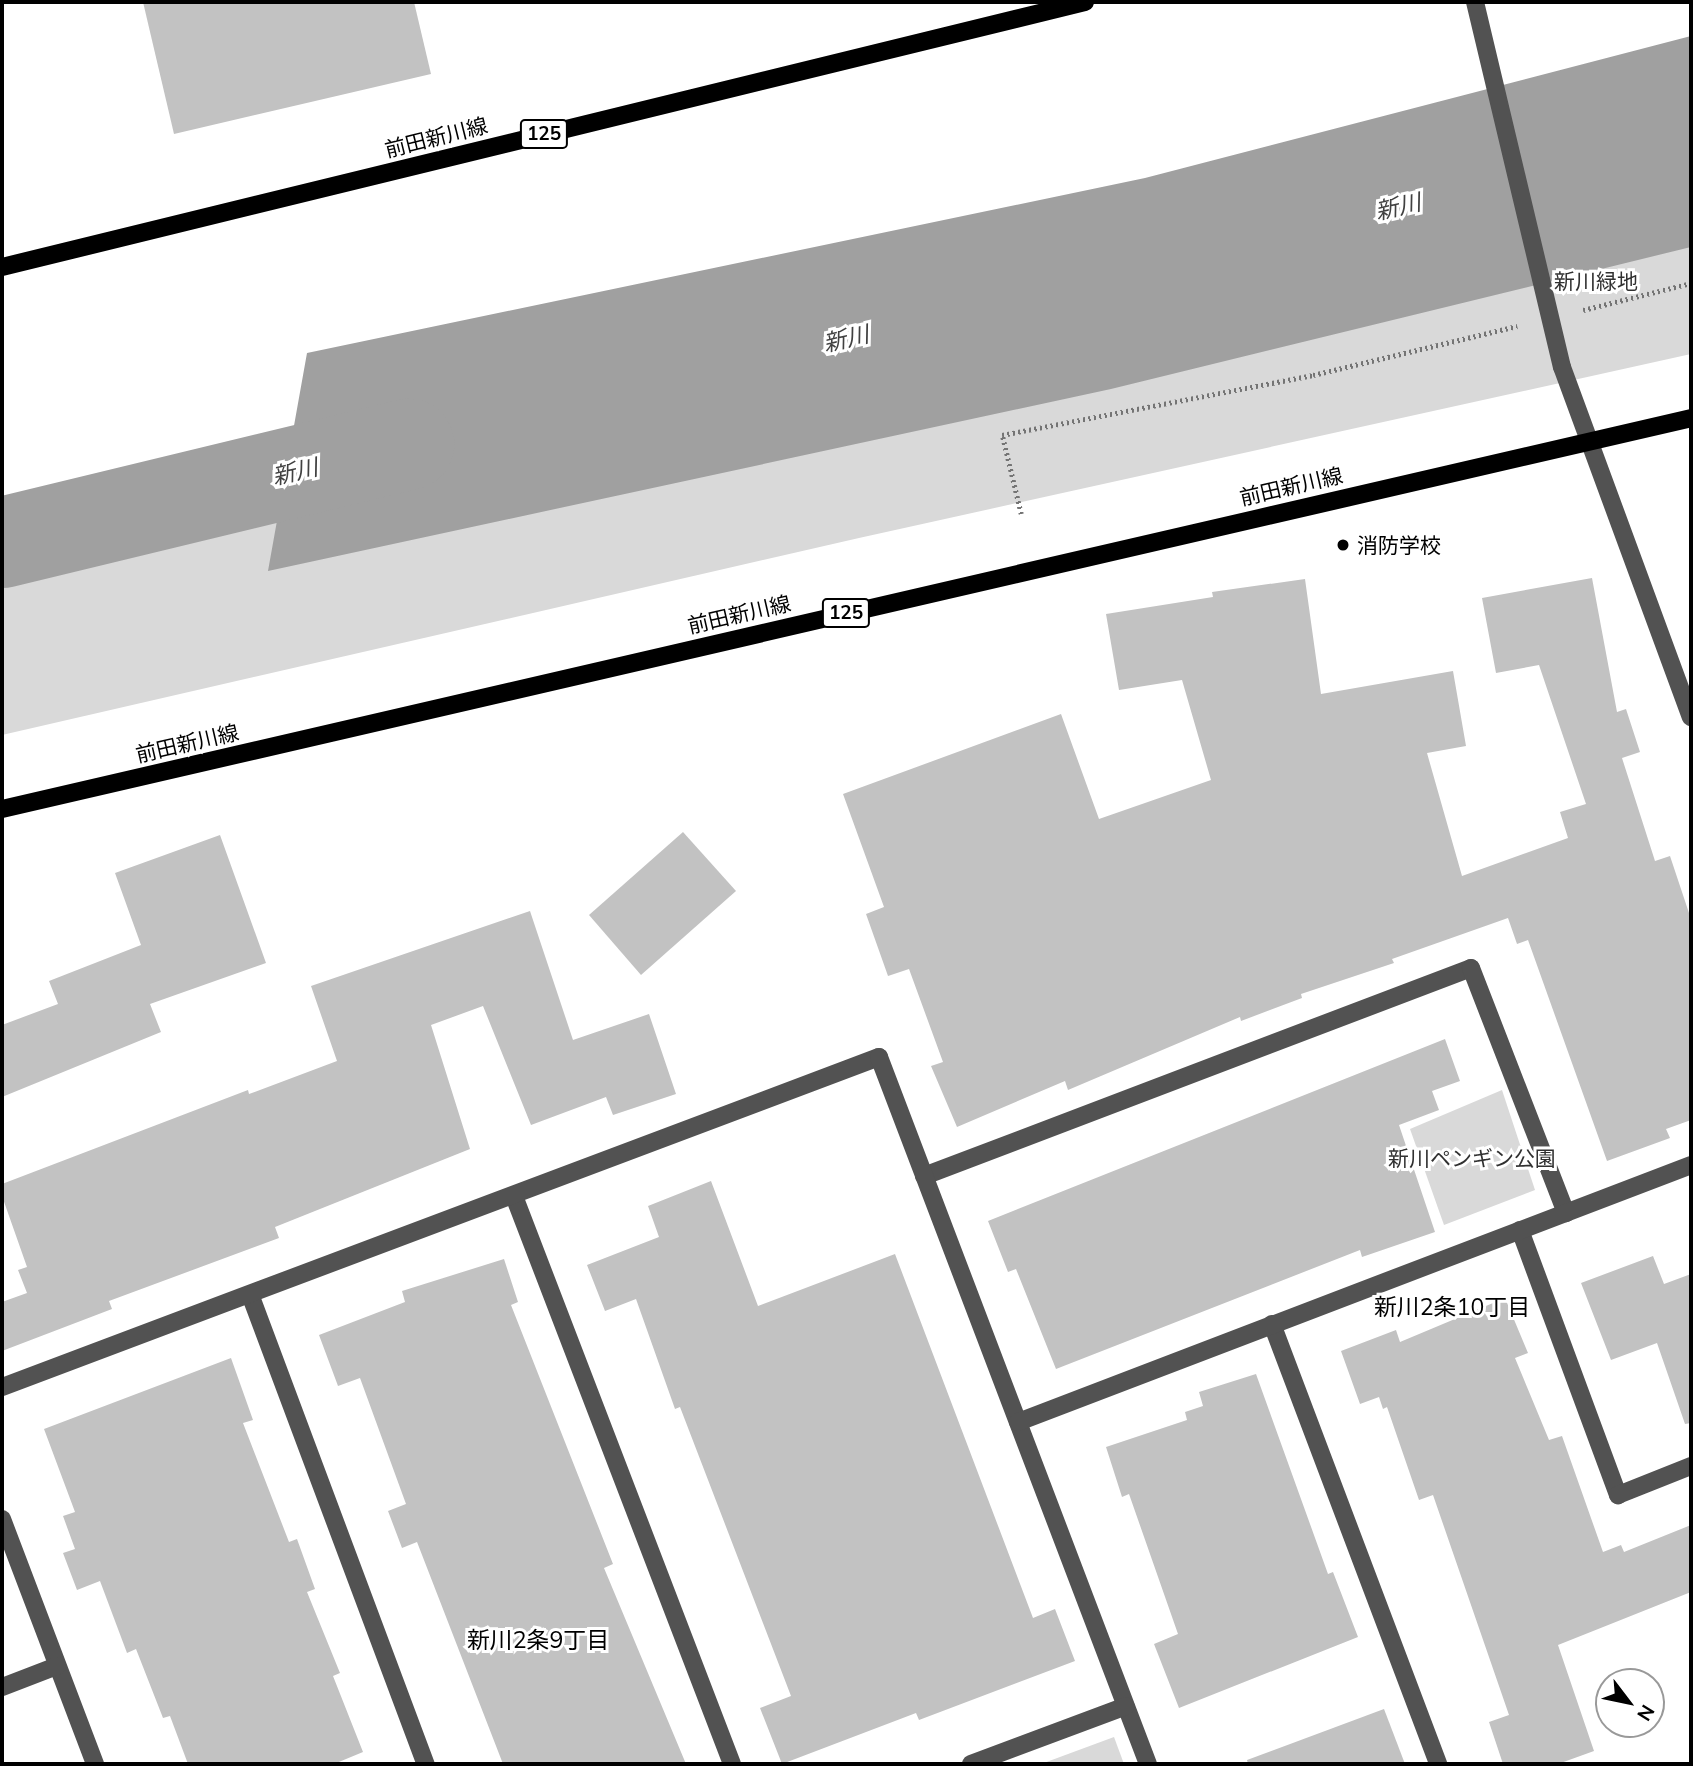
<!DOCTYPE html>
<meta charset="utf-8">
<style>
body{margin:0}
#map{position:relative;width:1693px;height:1766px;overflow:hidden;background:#fff;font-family:Mulish,"Noto Sans JP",sans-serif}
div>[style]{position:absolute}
.green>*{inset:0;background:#d9d9d9}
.water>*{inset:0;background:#a0a0a0}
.river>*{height:91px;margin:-45.5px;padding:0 45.5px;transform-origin:45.5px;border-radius:45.5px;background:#a0a0a0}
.building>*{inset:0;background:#c2c2c2}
.path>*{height:4.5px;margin-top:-2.25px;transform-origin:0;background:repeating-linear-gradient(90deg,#747474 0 2px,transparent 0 5.5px)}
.minor>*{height:18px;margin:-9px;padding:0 9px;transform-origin:9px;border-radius:9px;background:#525252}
.major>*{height:18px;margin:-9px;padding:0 9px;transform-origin:9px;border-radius:9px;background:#000}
.dots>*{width:19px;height:19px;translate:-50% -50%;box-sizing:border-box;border:4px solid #fff;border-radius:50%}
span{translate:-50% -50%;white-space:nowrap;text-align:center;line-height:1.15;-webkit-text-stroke:6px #fff;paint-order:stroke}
.shield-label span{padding:2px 5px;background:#fff;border:2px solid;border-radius:5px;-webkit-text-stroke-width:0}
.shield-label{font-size:19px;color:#000;font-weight:700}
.street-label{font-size:21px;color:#000}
.park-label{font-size:21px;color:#303030}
.poi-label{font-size:21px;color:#000}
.left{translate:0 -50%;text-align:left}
.water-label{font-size:23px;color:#414141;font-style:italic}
.neighbourhood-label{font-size:23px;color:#000}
.frame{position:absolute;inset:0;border:4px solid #000;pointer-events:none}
.north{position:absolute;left:1595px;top:1668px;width:70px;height:70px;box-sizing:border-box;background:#fff;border:2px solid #999;border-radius:50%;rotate:122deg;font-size:19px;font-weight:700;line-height:28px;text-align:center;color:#000}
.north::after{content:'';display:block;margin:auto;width:24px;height:32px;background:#000;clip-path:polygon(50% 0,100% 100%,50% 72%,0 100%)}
</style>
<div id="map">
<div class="green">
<i style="clip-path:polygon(1691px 165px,1691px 354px,859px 538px,2px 735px,2px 566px,483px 448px)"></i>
<i style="clip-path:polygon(1502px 1090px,1535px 1190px,1444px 1225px,1410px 1129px)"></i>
<i style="clip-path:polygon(1114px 1737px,1124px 1764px,1041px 1764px)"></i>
</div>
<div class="water">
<i style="clip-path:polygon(1691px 36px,1691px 247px,1111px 389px,268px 571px,307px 353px,1145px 178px)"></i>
</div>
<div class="river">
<i style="left:2px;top:542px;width:418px;rotate:-13.6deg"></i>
</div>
<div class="building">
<i style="clip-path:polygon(143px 2px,414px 2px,431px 74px,174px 134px)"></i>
<i style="clip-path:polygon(1592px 578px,1617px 712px,1626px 709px,1640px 752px,1622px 758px,1655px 861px,1670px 856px,1691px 919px,1691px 1120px,1666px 1129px,1670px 1138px,1607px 1161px,1528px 940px,1517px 944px,1508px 918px,1392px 959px,1394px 963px,1301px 994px,1302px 998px,1241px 1021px,1240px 1017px,1068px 1090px,1065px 1081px,957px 1127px,931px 1066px,943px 1062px,909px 969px,888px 976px,866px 914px,884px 907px,843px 794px,1061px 714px,1099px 819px,1211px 780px,1182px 680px,1119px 690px,1106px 614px,1213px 597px,1212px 592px,1305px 579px,1321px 694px,1453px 671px,1466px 746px,1427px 753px,1462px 876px,1568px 838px,1560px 812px,1586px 804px,1539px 665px,1496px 673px,1482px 598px)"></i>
<i style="clip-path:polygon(683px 832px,736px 891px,641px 975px,589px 915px)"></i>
<i style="clip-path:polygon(220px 835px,266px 963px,150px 1004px,161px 1032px,2px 1097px,2px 1025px,58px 1004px,49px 981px,141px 945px,115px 873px)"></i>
<i style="clip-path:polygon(530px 911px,573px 1040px,649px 1014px,676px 1094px,613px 1115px,606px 1097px,531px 1125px,483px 1006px,431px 1025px,470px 1149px,275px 1227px,279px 1238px,109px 1301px,112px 1309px,2px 1351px,2px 1302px,27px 1293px,18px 1270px,27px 1267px,2px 1196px,2px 1184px,248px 1090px,249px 1094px,337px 1061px,311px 986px)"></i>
<i style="clip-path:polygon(1445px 1039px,1460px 1081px,1432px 1091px,1439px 1110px,1399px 1125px,1435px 1232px,1362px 1257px,1360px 1250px,1056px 1369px,1016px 1269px,1008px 1272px,988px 1221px)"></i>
<i style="clip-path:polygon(711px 1181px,758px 1306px,895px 1254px,1033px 1618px,1055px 1609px,1075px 1661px,919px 1720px,916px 1713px,782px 1764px,760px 1708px,791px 1696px,680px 1407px,675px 1409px,636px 1299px,605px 1311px,587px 1265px,659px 1237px,648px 1206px)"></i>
<i style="clip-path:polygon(1653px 1256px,1664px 1284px,1691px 1274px,1691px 1423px,1685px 1424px,1657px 1343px,1611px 1360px,1581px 1283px)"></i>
<i style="clip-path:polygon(504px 1259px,518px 1302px,511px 1305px,613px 1564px,604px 1568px,686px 1764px,503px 1764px,417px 1542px,402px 1548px,388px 1511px,406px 1504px,360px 1378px,338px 1386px,319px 1335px,405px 1302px,402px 1291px)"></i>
<i style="clip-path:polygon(1505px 1298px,1528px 1353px,1515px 1358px,1549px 1440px,1562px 1436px,1603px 1552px,1621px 1545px,1624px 1552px,1691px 1525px,1691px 1592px,1558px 1645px,1594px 1751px,1558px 1764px,1503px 1764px,1489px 1722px,1509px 1715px,1433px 1495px,1419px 1500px,1387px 1407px,1383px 1409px,1379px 1397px,1360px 1404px,1341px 1351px,1396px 1330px,1400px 1342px)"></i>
<i style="clip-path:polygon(231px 1358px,253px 1420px,243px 1423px,289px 1542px,297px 1539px,315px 1589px,307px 1592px,340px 1673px,333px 1676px,363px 1752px,334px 1764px,188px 1764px,170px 1716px,163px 1718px,136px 1649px,127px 1653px,100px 1581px,77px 1590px,63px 1553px,75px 1549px,63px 1516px,75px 1512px,44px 1429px)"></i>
<i style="clip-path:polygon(1256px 1374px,1328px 1574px,1333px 1572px,1358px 1637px,1179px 1708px,1154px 1644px,1178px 1634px,1129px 1494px,1122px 1497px,1106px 1447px,1187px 1420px,1185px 1412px,1203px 1406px,1199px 1392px)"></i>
<i style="clip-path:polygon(1384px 1709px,1405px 1764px,1248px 1764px,1247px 1760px)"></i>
</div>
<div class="path">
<i style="left:1583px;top:310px;width:111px;rotate:-14deg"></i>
<i style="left:1021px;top:514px;width:81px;rotate:-103.5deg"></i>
<i style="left:1002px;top:435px;width:317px;rotate:-10.9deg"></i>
<i style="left:1313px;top:375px;width:210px;rotate:-13.5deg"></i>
</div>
<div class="minor">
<i style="left:1475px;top:2px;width:375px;rotate:76.6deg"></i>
<i style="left:1562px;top:367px;width:373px;rotate:69.8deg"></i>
<i style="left:924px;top:1176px;width:585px;rotate:-20.82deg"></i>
<i style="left:1471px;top:968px;width:263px;rotate:68.8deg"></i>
<i style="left:514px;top:1196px;width:608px;rotate:69deg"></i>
<i style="left:1520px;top:1230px;width:283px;rotate:69.7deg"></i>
<i style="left:1618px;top:1495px;width:79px;rotate:-21.7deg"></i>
<i style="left:251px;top:1297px;width:499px;rotate:69.5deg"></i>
<i style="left:1272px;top:1324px;width:470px;rotate:69.3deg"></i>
<i style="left:2px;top:1387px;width:937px;rotate:-20.62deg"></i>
<i style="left:879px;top:1057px;width:756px;rotate:69.17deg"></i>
<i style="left:1018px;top:1422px;width:720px;rotate:-20.9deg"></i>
<i style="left:2px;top:1519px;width:262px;rotate:69.2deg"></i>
<i style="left:2px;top:1687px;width:59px;rotate:-20.9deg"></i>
<i style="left:971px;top:1764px;width:165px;rotate:-20.5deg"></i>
</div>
<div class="major">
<i style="left:2px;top:267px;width:1115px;rotate:-13.75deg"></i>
<i style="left:2px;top:809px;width:1734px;rotate:-13.03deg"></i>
</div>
<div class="dots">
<i style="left:1343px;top:545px;background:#000"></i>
</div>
<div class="shield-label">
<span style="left:544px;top:134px">125</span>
<span style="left:846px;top:613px">125</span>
</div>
<div class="street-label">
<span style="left:436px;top:137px;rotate:-14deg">前田新川線</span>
<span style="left:1291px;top:486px;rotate:-13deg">前田新川線</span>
<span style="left:739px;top:614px;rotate:-13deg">前田新川線</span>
<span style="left:187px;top:743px;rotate:-13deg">前田新川線</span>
</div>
<div class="park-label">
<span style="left:1596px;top:281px">新川緑地</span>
<span style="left:1472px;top:1158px">新川ペンギン公園</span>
</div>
<div class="poi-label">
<span class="left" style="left:1357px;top:545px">消防学校</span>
</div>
<div class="water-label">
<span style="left:1398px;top:207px;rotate:-13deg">新川</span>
<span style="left:846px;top:339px;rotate:-13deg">新川</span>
<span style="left:295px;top:472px;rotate:-13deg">新川</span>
</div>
<div class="neighbourhood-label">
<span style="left:1452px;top:1307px">新川2条10丁目</span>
<span style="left:538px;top:1640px">新川2条9丁目</span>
</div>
<div class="frame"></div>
<div class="north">N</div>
</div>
